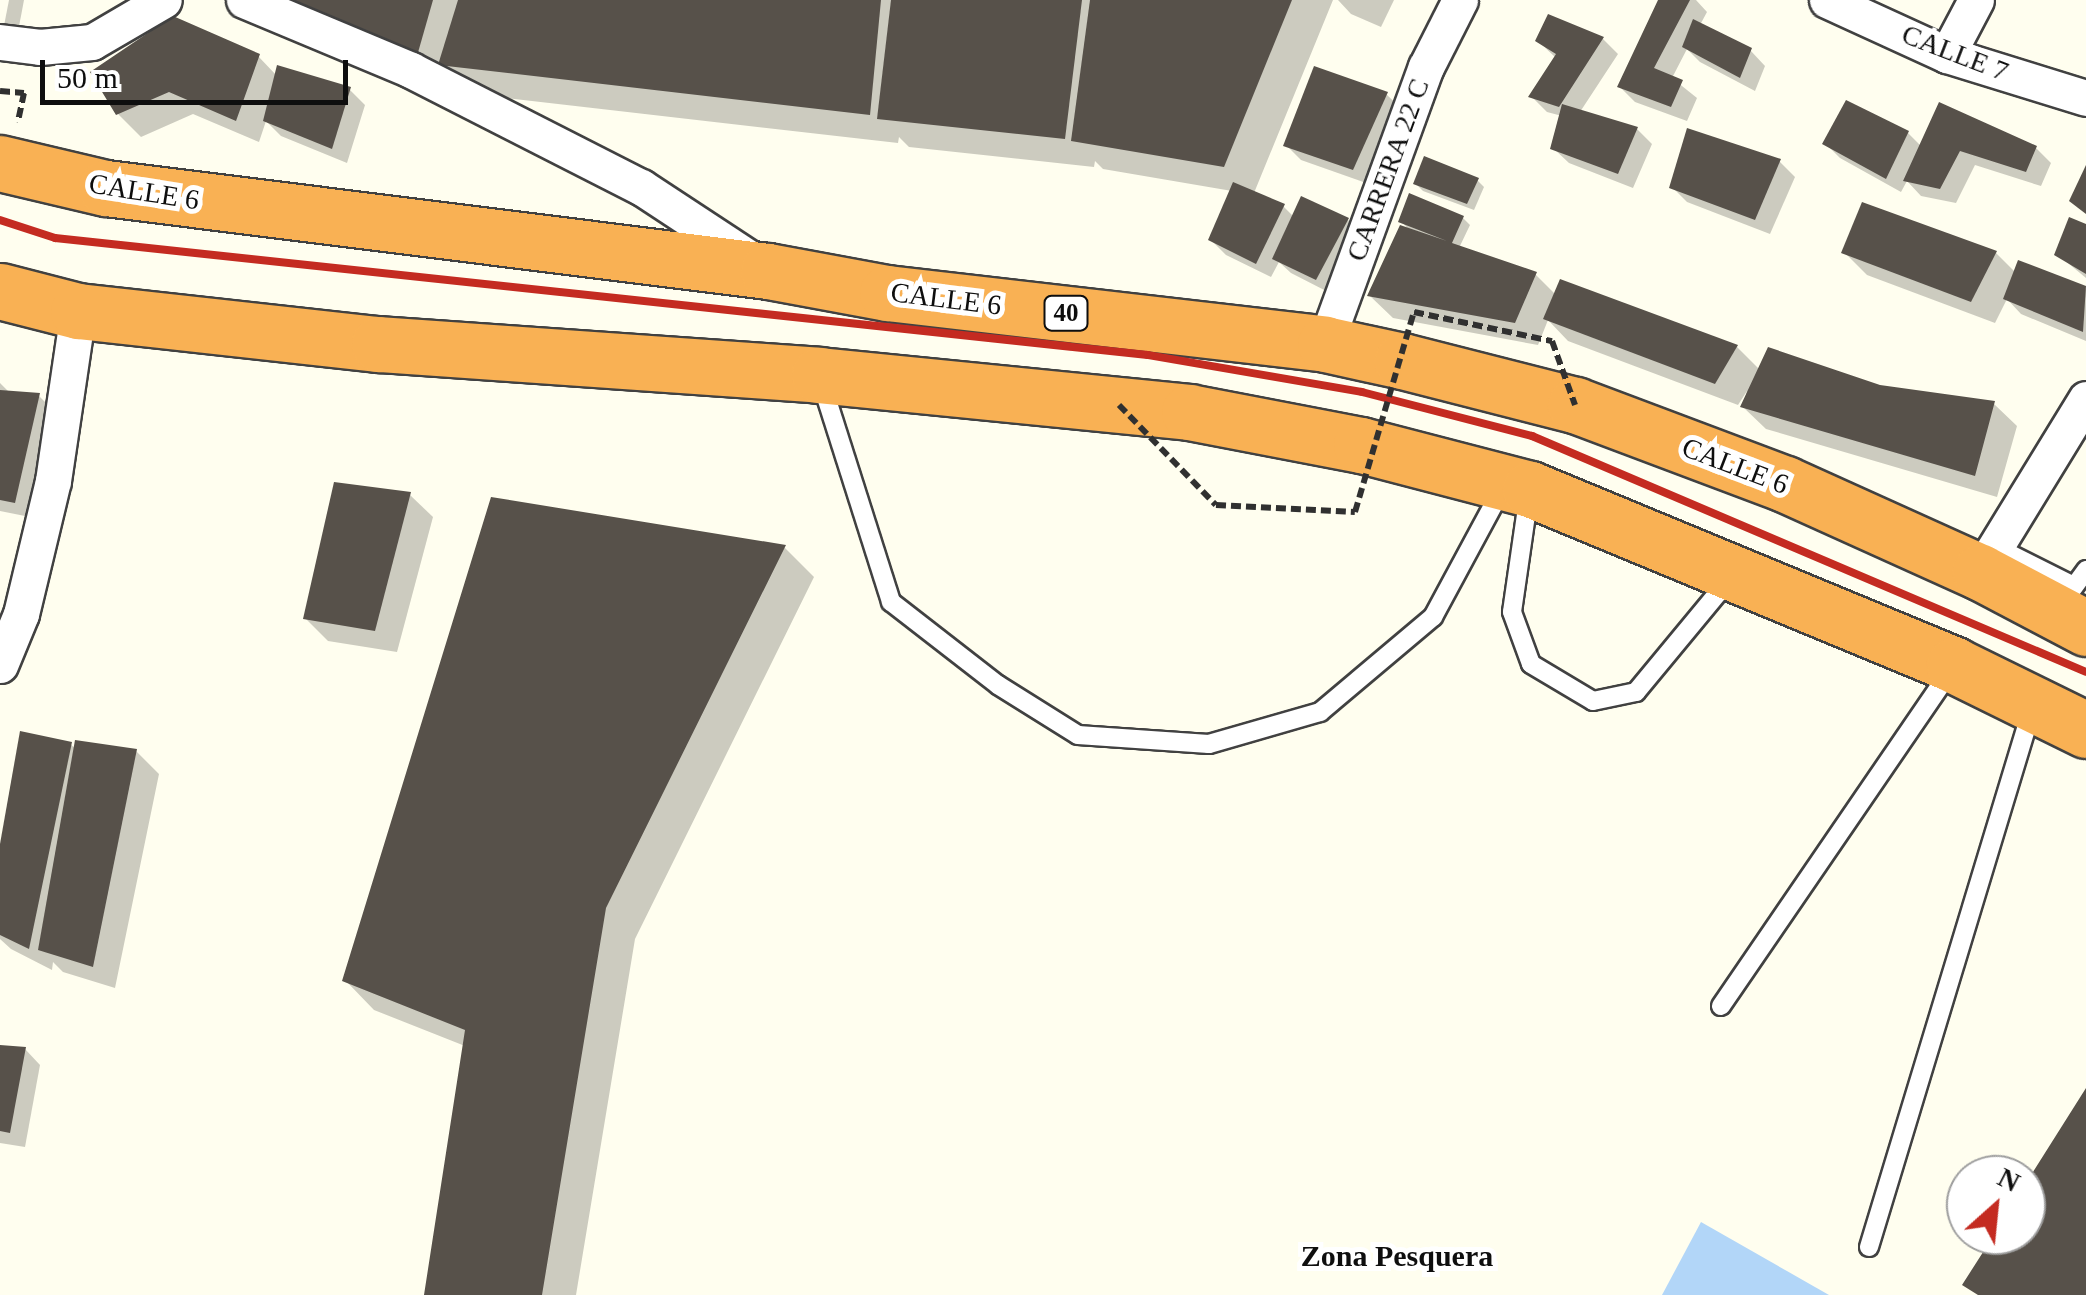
<!DOCTYPE html>
<style>
body{margin:0}
#map{position:relative;width:2086px;height:1295px;overflow:hidden;background:#fffeef;font-family:Georgia,serif}
div>[style]{position:absolute}
.water>*{inset:0;background:#b2d6f8}
.shadow>*{inset:0;background:#0003}
.building>*{inset:0;background:#57514a}
.path>*{height:6px;margin-top:-3px;transform-origin:0;background:repeating-linear-gradient(90deg,#303030 0 10px,transparent 0 15px)}
.roads{filter:drop-shadow(2px 0 #414141) drop-shadow(-2px 0 #414141) drop-shadow(0 2px #414141) drop-shadow(0 -2px #414141)}
.lane>*{height:18px;margin:-9px;padding:0 9px;transform-origin:9px;border-radius:9px;background:#fff}
.street>*{height:35px;margin:-17.5px;padding:0 17.5px;transform-origin:17.5px;border-radius:17.5px;background:#fff}
.highway>*{height:55px;margin:-27.5px;padding:0 27.5px;transform-origin:27.5px;border-radius:27.5px;background:#f9b154}
.rail>*{height:8px;margin:-4px;padding:0 4px;transform-origin:4px;border-radius:4px;background:#c42b21}
.path-bridge>*{height:6px;margin-top:-3px;transform-origin:0;background:repeating-linear-gradient(90deg,#303030 0 10px,transparent 0 15px)}
span{translate:-50% -50%;white-space:nowrap;text-align:center;line-height:1.15;-webkit-text-stroke:10px #fff;paint-order:stroke}
.shield-label span{padding:2px 8px;background:#fff;border:2px solid;border-radius:8px;-webkit-text-stroke-width:0}
.shield-label{font-size:25px;color:#0e0e0e;font-weight:700}
.street-label{font-size:28px;color:#0e0e0e}
.neighbourhood-label{font-size:30px;color:#0e0e0e;font-weight:700}
.north{position:absolute;left:1946px;top:1155px;width:100px;height:100px;box-sizing:border-box;background:#fff;border:2px solid #9f9f9f;border-radius:50%;rotate:27deg;font-size:28px;font-weight:700;line-height:40px;text-align:center;color:#0e0e0e}
.north::after{content:'';display:block;margin:auto;width:35px;height:45px;background:#c42b21;clip-path:polygon(50% 0,100% 100%,50% 72%,0 100%)}
.scale{position:absolute;left:40px;top:60px;width:308px;height:45px;box-sizing:border-box;border:5px solid #0e0e0e;border-top:0;padding-left:12px;font-size:30px;line-height:35px;white-space:nowrap;color:#0e0e0e;-webkit-text-stroke:8px #fff;paint-order:stroke}
</style>
<div id="map">
<div class="water">
<i style="clip-path:polygon(1701px 1222px,1829px 1295px,1662px 1295px)"></i>
</div>
<div class="shadow">
<i style="clip-path:polygon(9px 0,24px 0,17px 37px,2px 36px)"></i>
<i style="clip-path:polygon(238px 0,1333px 0,1254px 193px,1283px 206px,1294px 217px,1348px 220px,1363px 235px,1332px 294px,1291px 273px,1279px 262px,1271px 277px,1226px 255px,1211px 240px,1232px 191px,1103px 169px,1095px 161px,1094px 167px,909px 147px,899px 137px,898px 143px,470px 94px)"></i>
<i style="clip-path:polygon(1338px 0,1394px 0,1381px 27px,1351px 14px)"></i>
<i style="clip-path:polygon(1660px 0,1696px 0,1707px 12px,1700px 25px,1750px 50px,1765px 66px,1755px 91px,1700px 62px,1687px 49px,1672px 78px,1697px 98px,1687px 121px,1635px 102px,1620px 87px)"></i>
<i style="clip-path:polygon(1549px 17px,1603px 39px,1618px 54px,1580px 112px,1637px 129px,1652px 144px,1633px 188px,1569px 163px,1553px 148px,1562px 116px,1547px 112px,1532px 97px,1556px 58px,1538px 41px)"></i>
<i style="clip-path:polygon(258px 56px,277px 76px,350px 90px,365px 105px,347px 163px,281px 136px,266px 121px,259px 142px,193px 114px,141px 137px,118px 114px,94px 73px)"></i>
<i style="clip-path:polygon(1386px 94px,1402px 109px,1369px 184px,1301px 160px,1286px 145px)"></i>
<i style="clip-path:polygon(1908px 133px,1922px 147px,2036px 148px,2051px 163px,2041px 186px,1975px 165px,1956px 203px,1921px 196px,1907px 181px,1901px 192px,1840px 158px,1825px 143px)"></i>
<i style="clip-path:polygon(1779px 161px,1795px 177px,1770px 234px,1687px 202px,1672px 187px)"></i>
<i style="clip-path:polygon(1477px 180px,1484px 187px,1474px 210px,1423px 191px,1416px 184px)"></i>
<i style="clip-path:polygon(1863px 205px,1996px 253px,2016px 273px,2020px 264px,2086px 289px,2086px 341px,2021px 314px,2007px 299px,1995px 323px,1867px 275px,1844px 252px)"></i>
<i style="clip-path:polygon(1463px 218px,1470px 225px,1459px 248px,1535px 274px,1556px 295px,1561px 282px,1737px 347px,1760px 370px,1994px 404px,2017px 426px,1997px 497px,1766px 429px,1743px 407px,1747px 391px,1738px 405px,1568px 341px,1548px 320px,1538px 345px,1393px 318px,1370px 296px,1411px 232px,1401px 221px)"></i>
<i style="clip-path:polygon(2086px 227px,2086px 278px,2057px 254px)"></i>
<i style="clip-path:polygon(0 383px,11px 394px,38px 395px,54px 411px,30px 517px,0 511px)"></i>
<i style="clip-path:polygon(410px 495px,433px 517px,397px 652px,328px 641px,305px 618px)"></i>
<i style="clip-path:polygon(492px 500px,785px 548px,814px 577px,635px 939px,576px 1295px,426px 1295px,465px 1046px,374px 1010px,345px 980px)"></i>
<i style="clip-path:polygon(70px 744px,76px 749px,136px 751px,159px 774px,115px 988px,63px 972px,53px 962px,52px 970px,11px 949px,0 939px,0 858px)"></i>
<i style="clip-path:polygon(0 1047px,25px 1049px,40px 1065px,25px 1147px,0 1143px)"></i>
</div>
<div class="building">
<i style="clip-path:polygon(278px 0,433px 0,417px 56px)"></i>
<i style="clip-path:polygon(458px 0,881px 0,870px 115px,438px 65px)"></i>
<i style="clip-path:polygon(891px 0,1082px 0,1065px 139px,877px 119px)"></i>
<i style="clip-path:polygon(1090px 0,1292px 0,1224px 167px,1071px 141px)"></i>
<i style="clip-path:polygon(1658px 0,1690px 0,1654px 68px,1683px 80px,1671px 107px,1617px 87px)"></i>
<i style="clip-path:polygon(1548px 14px,1604px 37px,1559px 107px,1528px 97px,1556px 54px,1535px 41px)"></i>
<i style="clip-path:polygon(173px 16px,260px 54px,236px 121px,169px 92px,116px 115px,90px 72px)"></i>
<i style="clip-path:polygon(1693px 19px,1752px 48px,1740px 78px,1682px 47px)"></i>
<i style="clip-path:polygon(277px 65px,351px 87px,332px 149px,263px 121px)"></i>
<i style="clip-path:polygon(1314px 66px,1388px 92px,1353px 170px,1283px 146px)"></i>
<i style="clip-path:polygon(1846px 100px,1909px 131px,1886px 179px,1822px 144px)"></i>
<i style="clip-path:polygon(1939px 102px,2037px 146px,2026px 172px,1960px 151px,1940px 189px,1903px 181px)"></i>
<i style="clip-path:polygon(1562px 104px,1638px 127px,1618px 174px,1550px 149px)"></i>
<i style="clip-path:polygon(1687px 128px,1781px 159px,1755px 220px,1669px 188px)"></i>
<i style="clip-path:polygon(1424px 156px,1479px 178px,1467px 204px,1413px 184px)"></i>
<i style="clip-path:polygon(2086px 165px,2086px 214px,2069px 201px)"></i>
<i style="clip-path:polygon(1233px 182px,1285px 204px,1256px 264px,1208px 240px)"></i>
<i style="clip-path:polygon(1409px 193px,1464px 216px,1452px 243px,1537px 272px,1515px 323px,1367px 296px,1400px 225px,1447px 241px,1398px 222px)"></i>
<i style="clip-path:polygon(1301px 196px,1349px 218px,1316px 280px,1272px 259px)"></i>
<i style="clip-path:polygon(1862px 202px,1997px 251px,1971px 302px,1841px 253px)"></i>
<i style="clip-path:polygon(2069px 217px,2086px 224px,2086px 274px,2054px 255px)"></i>
<i style="clip-path:polygon(2018px 260px,2086px 286px,2083px 332px,2003px 299px)"></i>
<i style="clip-path:polygon(1560px 279px,1738px 345px,1715px 384px,1543px 319px)"></i>
<i style="clip-path:polygon(1768px 347px,1880px 385px,1995px 401px,1975px 476px,1740px 407px)"></i>
<i style="clip-path:polygon(0 390px,40px 393px,15px 503px,0 500px)"></i>
<i style="clip-path:polygon(334px 482px,411px 492px,375px 631px,303px 619px)"></i>
<i style="clip-path:polygon(491px 497px,786px 545px,606px 908px,542px 1295px,424px 1295px,465px 1030px,342px 981px)"></i>
<i style="clip-path:polygon(20px 731px,72px 742px,29px 949px,0 935px,0 844px)"></i>
<i style="clip-path:polygon(75px 740px,137px 749px,93px 967px,38px 950px)"></i>
<i style="clip-path:polygon(0 1045px,26px 1047px,10px 1133px,0 1131px)"></i>
<i style="clip-path:polygon(2086px 1088px,2086px 1295px,1978px 1295px,1962px 1285px,1994px 1235px,2026px 1235px,2026px 1183px)"></i>
</div>
<div class="path">
<i style="left:0;top:91px;width:24px;rotate:5deg"></i>
<i style="left:24px;top:93px;width:30px;rotate:102deg"></i>
</div>
<div class="roads">
<div class="lane">
<i style="left:821px;top:381px;width:232px;rotate:72.4deg"></i>
<i style="left:891px;top:602px;width:135px;rotate:37.8deg"></i>
<i style="left:998px;top:685px;width:94px;rotate:32deg"></i>
<i style="left:1078px;top:735px;width:131px;rotate:3.9deg"></i>
<i style="left:1209px;top:744px;width:116px;rotate:-16.1deg"></i>
<i style="left:1320px;top:712px;width:148px;rotate:-40.1deg"></i>
<i style="left:1433px;top:617px;width:148px;rotate:-61.7deg"></i>
<i style="left:1529px;top:494px;width:119px;rotate:98.2deg"></i>
<i style="left:1512px;top:612px;width:55px;rotate:69.9deg"></i>
<i style="left:1531px;top:664px;width:72px;rotate:30.8deg"></i>
<i style="left:1593px;top:701px;width:44px;rotate:-11.8deg"></i>
<i style="left:1636px;top:692px;width:149px;rotate:-50.4deg"></i>
<i style="left:1996px;top:547px;width:87px;rotate:26.6deg"></i>
<i style="left:2068px;top:595px;width:31px;rotate:-54deg"></i>
<i style="left:1721px;top:1006px;width:407px;rotate:-55.6deg"></i>
<i style="left:1869px;top:1247px;width:562px;rotate:-73.14deg"></i>
</div>
<div class="street">
<i style="left:244px;top:0;width:181px;rotate:22.7deg"></i>
<i style="left:411px;top:70px;width:258px;rotate:27deg"></i>
<i style="left:641px;top:187px;width:136px;rotate:33.3deg"></i>
<i style="left:1827px;top:0;width:132px;rotate:24.6deg"></i>
<i style="left:1947px;top:55px;width:145px;rotate:17.2deg"></i>
<i style="left:0;top:42px;width:40px;rotate:7.1deg"></i>
<i style="left:40px;top:47px;width:52px;rotate:-5.5deg"></i>
<i style="left:92px;top:42px;width:83px;rotate:-30.3deg"></i>
<i style="left:1947px;top:55px;width:62px;rotate:-62.2deg"></i>
<i style="left:1325px;top:344px;width:295px;rotate:-70deg"></i>
<i style="left:1426px;top:67px;width:75px;rotate:-63.1deg"></i>
<i style="left:1980px;top:572px;width:203px;rotate:-58.5deg"></i>
<i style="left:0;top:665px;width:55px;rotate:-67.6deg"></i>
<i style="left:21px;top:614px;width:137px;rotate:-76.5deg"></i>
<i style="left:53px;top:481px;width:172px;rotate:-81.6deg"></i>
</div>
<div class="highway">
<i style="left:0;top:163px;width:109px;rotate:13.3deg"></i>
<i style="left:106px;top:188px;width:667px;rotate:7.15deg"></i>
<i style="left:768px;top:271px;width:121px;rotate:10.5deg"></i>
<i style="left:887px;top:293px;width:441px;rotate:6.6deg"></i>
<i style="left:1325px;top:344px;width:79px;rotate:12.4deg"></i>
<i style="left:1402px;top:361px;width:179px;rotate:14.3deg"></i>
<i style="left:1575px;top:405px;width:224px;rotate:20.6deg"></i>
<i style="left:1785px;top:484px;width:214px;rotate:24.3deg"></i>
<i style="left:1980px;top:572px;width:120px;rotate:27.8deg"></i>
<i style="left:0;top:291px;width:81px;rotate:14.4deg"></i>
<i style="left:78px;top:311px;width:303px;rotate:6.3deg"></i>
<i style="left:379px;top:344px;width:441px;rotate:4deg"></i>
<i style="left:819px;top:375px;width:372px;rotate:5.7deg"></i>
<i style="left:1189px;top:412px;width:175px;rotate:10.9deg"></i>
<i style="left:1361px;top:445px;width:175px;rotate:14.6deg"></i>
<i style="left:1530px;top:489px;width:459px;rotate:22.5deg"></i>
<i style="left:1954px;top:665px;width:147px;rotate:26.2deg"></i>
</div>
</div>
<div class="rail">
<i style="left:0;top:220px;width:58px;rotate:18.1deg"></i>
<i style="left:55px;top:238px;width:1099px;rotate:6.11deg"></i>
<i style="left:1148px;top:355px;width:217px;rotate:9.8deg"></i>
<i style="left:1362px;top:392px;width:176px;rotate:14.5deg"></i>
<i style="left:1532px;top:436px;width:602px;rotate:23.07deg"></i>
</div>
<div class="path-bridge">
<i style="left:1119px;top:405px;width:139px;rotate:45.9deg"></i>
<i style="left:1216px;top:505px;width:139px;rotate:2.9deg"></i>
<i style="left:1355px;top:512px;width:209px;rotate:-73.6deg"></i>
<i style="left:1414px;top:312px;width:141px;rotate:11.9deg"></i>
<i style="left:1552px;top:341px;width:68px;rotate:70.2deg"></i>
</div>
<div class="shield-label">
<span style="left:1066px;top:313px">40</span>
</div>
<div class="street-label">
<span style="left:1955px;top:53px;rotate:21deg">CALLE 7</span>
<span style="left:1388px;top:170px;rotate:-70deg">CARRERA 22 C</span>
<span style="left:144px;top:192px;rotate:9deg">CALLE 6</span>
<span style="left:946px;top:299px;rotate:7deg">CALLE 6</span>
<span style="left:1735px;top:466px;rotate:21deg">CALLE 6</span>
</div>
<div class="neighbourhood-label">
<span style="left:1397px;top:1256px">Zona Pesquera</span>
</div>
<div class="north">N</div>
<div class="scale">50 m</div>
</div>
